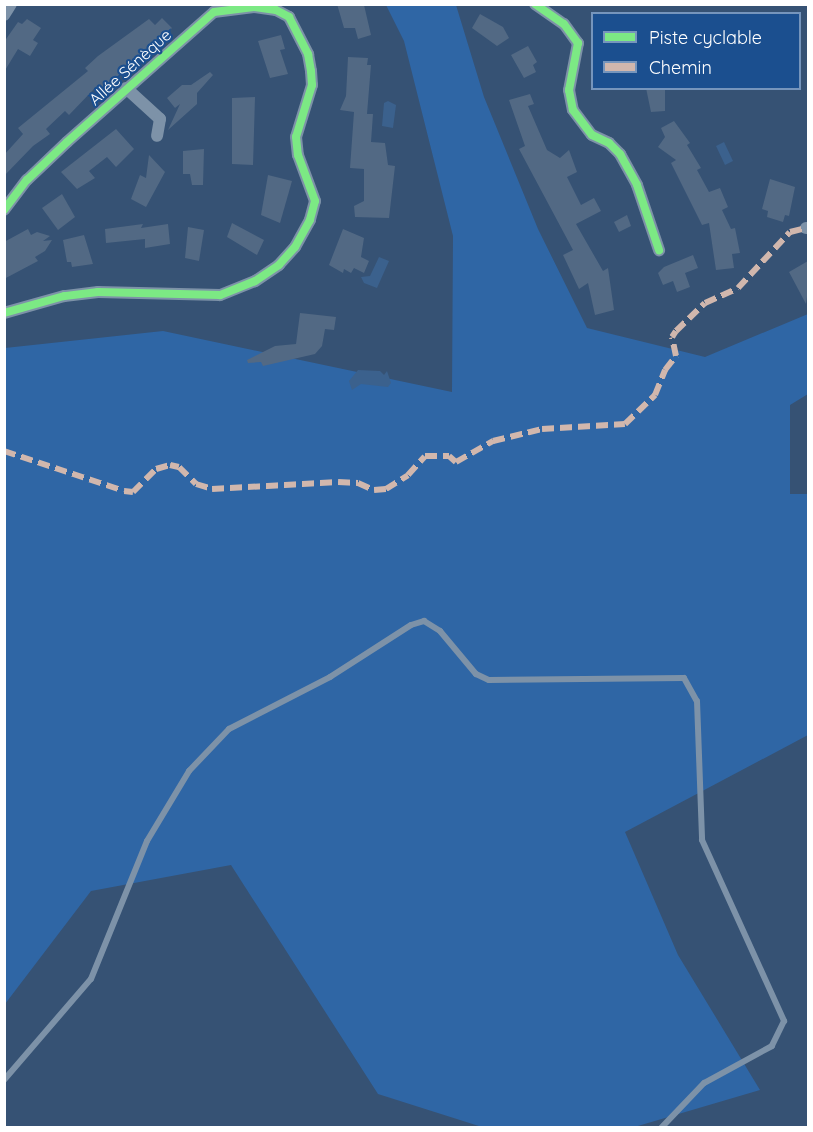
<!DOCTYPE html>
<meta charset="utf-8">
<style>
body{margin:0}
#map{position:relative;width:813px;height:1132px;overflow:hidden;background:#365274;font-family:Quicksand,sans-serif}
div>[style]{position:absolute}
.green>*{inset:0;background:#2f66a5}
.water>*{inset:0;background:#3b618d}
.building>*{inset:0;background:#526984}
.service>*{height:6px;margin:-3px;padding:0 3px;transform-origin:3px;border-radius:3px;background:#7d92a8}
.minor>*{height:12px;margin:-6px;padding:0 6px;transform-origin:6px;border-radius:6px;background:#7d92a8}
.quiet>*{height:6px;margin-top:-3px;transform-origin:0;background:repeating-linear-gradient(90deg,#d1b7ad 0 12px,transparent 0 18px)}
.cycleway>*{height:8px;margin:-4px;padding:0 4px;transform-origin:4px;border-radius:4px;background:#7ce984}
span{translate:-50% -50%;white-space:nowrap;text-align:center;line-height:1.15;-webkit-text-stroke:4.5px #1b4f8f;paint-order:stroke}
.street-label{font-size:16px;color:#fff}
.frame{position:absolute;inset:0;border:6px solid #fff;pointer-events:none}
.legend{position:absolute;left:591px;top:12px;width:210px;height:78px;box-sizing:border-box;background:#1b4f8f;border:2px solid #7695bc;margin:0;padding:8px 10px;list-style:none;font-size:18px;color:#fff}
.legend li{display:flex;align-items:center;gap:12px;height:30px}
.legend b{width:30px;border:2px solid #7695bc}
</style>
<div id="map">
<div class="green">
<i style="clip-path:polygon(386px 5px,456px 5px,484px 97px,538px 229px,587px 328px,705px 357px,808px 314px,808px 394px,790px 405px,790px 494px,808px 494px,808px 735px,625px 832px,678px 955px,760px 1090px,631px 1128px,482px 1127px,378px 1094px,231px 865px,91px 891px,5px 1004px,5px 348px,163px 331px,452px 392px,453px 236px,404px 41px)"></i>
</div>
<div class="water">
<i style="clip-path:polygon(388px 101px,396px 105px,393px 128px,382px 126px,384px 103px)"></i>
<i style="clip-path:polygon(724px 142px,733px 161px,725px 165px,716px 146px)"></i>
<i style="clip-path:polygon(379px 257px,389px 261px,377px 288px,364px 283px,361px 277px,370px 276px)"></i>
<i style="clip-path:polygon(358px 370px,380px 371px,384px 375px,387px 371px,391px 383px,388px 387px,361px 384px,352px 390px,349px 381px)"></i>
</div>
<div class="building">
<i style="clip-path:polygon(337px 4px,364px 5px,371px 35px,358px 39px,355px 28px,344px 28px)"></i>
<i style="clip-path:polygon(480px 14px,503px 27px,509px 38px,497px 46px,472px 28px)"></i>
<i style="clip-path:polygon(162px 18px,172px 28px,103px 90px,101px 86px,94px 89px,69px 115px,65px 111px,46px 129px,50px 134px,33px 146px,4px 176px,4px 155px,23px 134px,18px 128px,88px 71px,85px 68px,98px 56px,149px 19px,155px 25px)"></i>
<i style="clip-path:polygon(27px 19px,41px 28px,33px 40px,38px 43px,30px 56px,18px 49px,4px 72px,4px 42px,18px 22px,22px 24px)"></i>
<i style="clip-path:polygon(281px 35px,285px 49px,280px 50px,288px 74px,270px 78px,258px 41px)"></i>
<i style="clip-path:polygon(528px 46px,537px 62px,533px 65px,536px 72px,524px 78px,511px 55px)"></i>
<i style="clip-path:polygon(348px 57px,368px 58px,367px 65px,371px 65px,367px 114px,373px 114px,371px 142px,385px 143px,388px 165px,395px 166px,389px 218px,355px 217px,354px 206px,364px 201px,364px 169px,350px 168px,354px 112px,340px 110px,346px 96px)"></i>
<i style="clip-path:polygon(210px 72px,213px 75px,197px 93px,197px 104px,168px 130px,180px 104px,175px 108px,167px 98px,182px 85px,191px 85px)"></i>
<i style="clip-path:polygon(646px 88px,665px 88px,665px 111px,651px 112px)"></i>
<i style="clip-path:polygon(530px 94px,534px 104px,528px 106px,547px 150px,560px 158px,569px 150px,577px 172px,567px 177px,581px 205px,594px 198px,601px 211px,576px 224px,603px 271px,608px 268px,614px 310px,595px 315px,588px 283px,579px 289px,563px 255px,573px 250px,519px 149px,525px 146px,509px 100px)"></i>
<i style="clip-path:polygon(255px 97px,253px 165px,232px 164px,232px 98px)"></i>
<i style="clip-path:polygon(674px 121px,690px 143px,687px 145px,701px 168px,697px 170px,709px 192px,720px 188px,728px 207px,722px 210px,731px 229px,735px 228px,740px 253px,732px 254px,734px 268px,716px 270px,709px 223px,702px 225px,671px 163px,676px 160px,658px 147px,665px 137px,661px 128px)"></i>
<i style="clip-path:polygon(116px 129px,134px 149px,116px 167px,107px 157px,89px 171px,95px 178px,77px 189px,61px 172px)"></i>
<i style="clip-path:polygon(204px 149px,203px 185px,192px 185px,190px 174px,183px 174px,183px 151px)"></i>
<i style="clip-path:polygon(149px 155px,165px 172px,146px 207px,131px 199px,140px 175px,146px 178px)"></i>
<i style="clip-path:polygon(268px 175px,292px 181px,280px 223px,261px 215px)"></i>
<i style="clip-path:polygon(770px 179px,795px 187px,789px 216px,785px 215px,783px 222px,767px 217px,768px 211px,762px 209px)"></i>
<i style="clip-path:polygon(62px 194px,75px 217px,58px 230px,42px 208px)"></i>
<i style="clip-path:polygon(627px 215px,631px 226px,619px 232px,614px 222px)"></i>
<i style="clip-path:polygon(232px 223px,264px 240px,257px 255px,227px 237px)"></i>
<i style="clip-path:polygon(143px 224px,141px 228px,168px 224px,170px 244px,145px 248px,145px 239px,106px 243px,105px 229px)"></i>
<i style="clip-path:polygon(188px 227px,204px 230px,199px 261px,185px 258px)"></i>
<i style="clip-path:polygon(28px 229px,31px 235px,37px 232px,50px 236px,43px 241px,52px 240px,45px 251px,35px 257px,38px 261px,4px 279px,4px 242px)"></i>
<i style="clip-path:polygon(343px 229px,364px 238px,361px 257px,369px 261px,364px 273px,354px 268px,351px 273px,344px 269px,343px 273px,329px 265px)"></i>
<i style="clip-path:polygon(84px 235px,93px 264px,72px 267px,71px 262px,67px 262px,63px 240px)"></i>
<i style="clip-path:polygon(693px 255px,698px 268px,685px 273px,690px 287px,677px 292px,673px 281px,663px 285px,658px 273px,664px 267px)"></i>
<i style="clip-path:polygon(808px 261px,808px 289px,806px 304px,789px 272px)"></i>
<i style="clip-path:polygon(300px 313px,336px 317px,334px 330px,325px 329px,322px 346px,315px 354px,263px 366px,261px 362px,248px 363px,247px 360px,275px 346px,296px 344px)"></i>
</div>
<div class="service">
<i style="left:4px;top:1080px;width:133px;rotate:-49.3deg"></i>
<i style="left:91px;top:979px;width:149px;rotate:-67.9deg"></i>
<i style="left:147px;top:841px;width:82px;rotate:-59deg"></i>
<i style="left:189px;top:771px;width:58px;rotate:-46.4deg"></i>
<i style="left:229px;top:729px;width:114px;rotate:-27.2deg"></i>
<i style="left:330px;top:677px;width:96px;rotate:-32.7deg"></i>
<i style="left:411px;top:625px;width:14px;rotate:-17deg"></i>
<i style="left:424px;top:621px;width:19px;rotate:32deg"></i>
<i style="left:440px;top:631px;width:56px;rotate:50.1deg"></i>
<i style="left:476px;top:674px;width:14px;rotate:25deg"></i>
<i style="left:489px;top:680px;width:195px;rotate:-0.6deg"></i>
<i style="left:684px;top:678px;width:26px;rotate:61deg"></i>
<i style="left:697px;top:701px;width:139px;rotate:87.9deg"></i>
<i style="left:702px;top:840px;width:199px;rotate:65.6deg"></i>
<i style="left:784px;top:1021px;width:28px;rotate:116deg"></i>
<i style="left:772px;top:1046px;width:77px;rotate:151.4deg"></i>
<i style="left:704px;top:1083px;width:62px;rotate:133.7deg"></i>
</div>
<div class="minor">
<i style="left:535px;top:4px;width:35px;rotate:35deg"></i>
<i style="left:564px;top:24px;width:24px;rotate:54deg"></i>
<i style="left:578px;top:43px;width:48px;rotate:100.8deg"></i>
<i style="left:569px;top:90px;width:20px;rotate:79deg"></i>
<i style="left:573px;top:110px;width:31px;rotate:53deg"></i>
<i style="left:592px;top:135px;width:19px;rotate:25deg"></i>
<i style="left:609px;top:143px;width:16px;rotate:45deg"></i>
<i style="left:620px;top:154px;width:35px;rotate:61deg"></i>
<i style="left:637px;top:185px;width:69px;rotate:71.3deg"></i>
<i style="left:4px;top:15px;width:13px;rotate:-58deg"></i>
<i style="left:126px;top:88px;width:46px;rotate:42.4deg"></i>
<i style="left:160px;top:119px;width:17px;rotate:100deg"></i>
<i style="left:4px;top:210px;width:38px;rotate:-53deg"></i>
<i style="left:27px;top:180px;width:55px;rotate:-43.5deg"></i>
<i style="left:67px;top:142px;width:196px;rotate:-41.5deg"></i>
<i style="left:214px;top:12px;width:40px;rotate:-7.1deg"></i>
<i style="left:254px;top:7px;width:22px;rotate:8deg"></i>
<i style="left:276px;top:10px;width:15px;rotate:28deg"></i>
<i style="left:289px;top:17px;width:42px;rotate:62.8deg"></i>
<i style="left:308px;top:54px;width:17px;rotate:80deg"></i>
<i style="left:311px;top:71px;width:14px;rotate:86deg"></i>
<i style="left:312px;top:85px;width:54px;rotate:107.1deg"></i>
<i style="left:296px;top:137px;width:18px;rotate:84deg"></i>
<i style="left:298px;top:155px;width:49px;rotate:69.7deg"></i>
<i style="left:315px;top:201px;width:20px;rotate:105deg"></i>
<i style="left:310px;top:220px;width:31px;rotate:119deg"></i>
<i style="left:295px;top:247px;width:24px;rotate:132deg"></i>
<i style="left:279px;top:265px;width:29px;rotate:146deg"></i>
<i style="left:255px;top:281px;width:38px;rotate:158deg"></i>
<i style="left:220px;top:295px;width:122px;rotate:-178.6deg"></i>
<i style="left:98px;top:292px;width:34px;rotate:173deg"></i>
<i style="left:64px;top:296px;width:62px;rotate:164.2deg"></i>
<i style="left:806px;top:228px;width:2px"></i>
</div>
<div class="quiet">
<i style="left:4px;top:451px;width:126px;rotate:18.4deg"></i>
<i style="left:124px;top:491px;width:9px;rotate:6deg"></i>
<i style="left:133px;top:492px;width:33px;rotate:-45deg"></i>
<i style="left:156px;top:469px;width:15px;rotate:-16deg"></i>
<i style="left:170px;top:465px;width:9px;rotate:13deg"></i>
<i style="left:179px;top:467px;width:24px;rotate:45deg"></i>
<i style="left:196px;top:484px;width:17px;rotate:17deg"></i>
<i style="left:212px;top:489px;width:126px;rotate:-3.2deg"></i>
<i style="left:338px;top:482px;width:20px;rotate:3deg"></i>
<i style="left:358px;top:483px;width:17px;rotate:24deg"></i>
<i style="left:374px;top:490px;width:12px;rotate:-5deg"></i>
<i style="left:386px;top:489px;width:26px;rotate:-32deg"></i>
<i style="left:408px;top:475px;width:25px;rotate:-48deg"></i>
<i style="left:425px;top:456px;width:24px"></i>
<i style="left:449px;top:456px;width:9px;rotate:41deg"></i>
<i style="left:456px;top:462px;width:43px;rotate:-29.6deg"></i>
<i style="left:493px;top:441px;width:50px;rotate:-13.8deg"></i>
<i style="left:542px;top:429px;width:83px;rotate:-3.4deg"></i>
<i style="left:625px;top:424px;width:42px;rotate:-44deg"></i>
<i style="left:655px;top:395px;width:27px;rotate:-68deg"></i>
<i style="left:665px;top:370px;width:18px;rotate:-52deg"></i>
<i style="left:676px;top:356px;width:19px;rotate:-102deg"></i>
<i style="left:672px;top:337px;width:7px;rotate:-56deg"></i>
<i style="left:676px;top:331px;width:40px;rotate:-44deg"></i>
<i style="left:705px;top:303px;width:36px;rotate:-24deg"></i>
<i style="left:738px;top:288px;width:76px;rotate:-47.1deg"></i>
<i style="left:790px;top:232px;width:16px;rotate:-14deg"></i>
</div>
<div class="cycleway">
<i style="left:535px;top:4px;width:35px;rotate:35deg"></i>
<i style="left:564px;top:24px;width:24px;rotate:54deg"></i>
<i style="left:578px;top:43px;width:48px;rotate:100.8deg"></i>
<i style="left:569px;top:90px;width:20px;rotate:79deg"></i>
<i style="left:573px;top:110px;width:31px;rotate:53deg"></i>
<i style="left:592px;top:135px;width:19px;rotate:25deg"></i>
<i style="left:609px;top:143px;width:16px;rotate:45deg"></i>
<i style="left:620px;top:154px;width:35px;rotate:61deg"></i>
<i style="left:637px;top:185px;width:69px;rotate:71.3deg"></i>
<i style="left:4px;top:210px;width:38px;rotate:-53deg"></i>
<i style="left:27px;top:180px;width:55px;rotate:-43.5deg"></i>
<i style="left:67px;top:142px;width:196px;rotate:-41.5deg"></i>
<i style="left:214px;top:12px;width:40px;rotate:-7.1deg"></i>
<i style="left:254px;top:7px;width:22px;rotate:8deg"></i>
<i style="left:276px;top:10px;width:15px;rotate:28deg"></i>
<i style="left:289px;top:17px;width:42px;rotate:62.8deg"></i>
<i style="left:308px;top:54px;width:17px;rotate:80deg"></i>
<i style="left:311px;top:71px;width:14px;rotate:86deg"></i>
<i style="left:312px;top:85px;width:54px;rotate:107.1deg"></i>
<i style="left:296px;top:137px;width:18px;rotate:84deg"></i>
<i style="left:298px;top:155px;width:49px;rotate:69.7deg"></i>
<i style="left:315px;top:201px;width:20px;rotate:105deg"></i>
<i style="left:310px;top:220px;width:31px;rotate:119deg"></i>
<i style="left:295px;top:247px;width:24px;rotate:132deg"></i>
<i style="left:279px;top:265px;width:29px;rotate:146deg"></i>
<i style="left:255px;top:281px;width:38px;rotate:158deg"></i>
<i style="left:220px;top:295px;width:122px;rotate:-178.6deg"></i>
<i style="left:98px;top:292px;width:34px;rotate:173deg"></i>
<i style="left:64px;top:296px;width:62px;rotate:164.2deg"></i>
</div>
<div class="street-label">
<span style="left:130px;top:67px;rotate:-42deg">Allée Sénèque</span>
</div>
<div class="frame"></div>
<ul class="legend">
<li><b style="height:8px;background:#7ce984"></b>Piste cyclable</li>
<li><b style="height:8px;background:#d1b7ad"></b>Chemin</li>
</ul>
</div>
